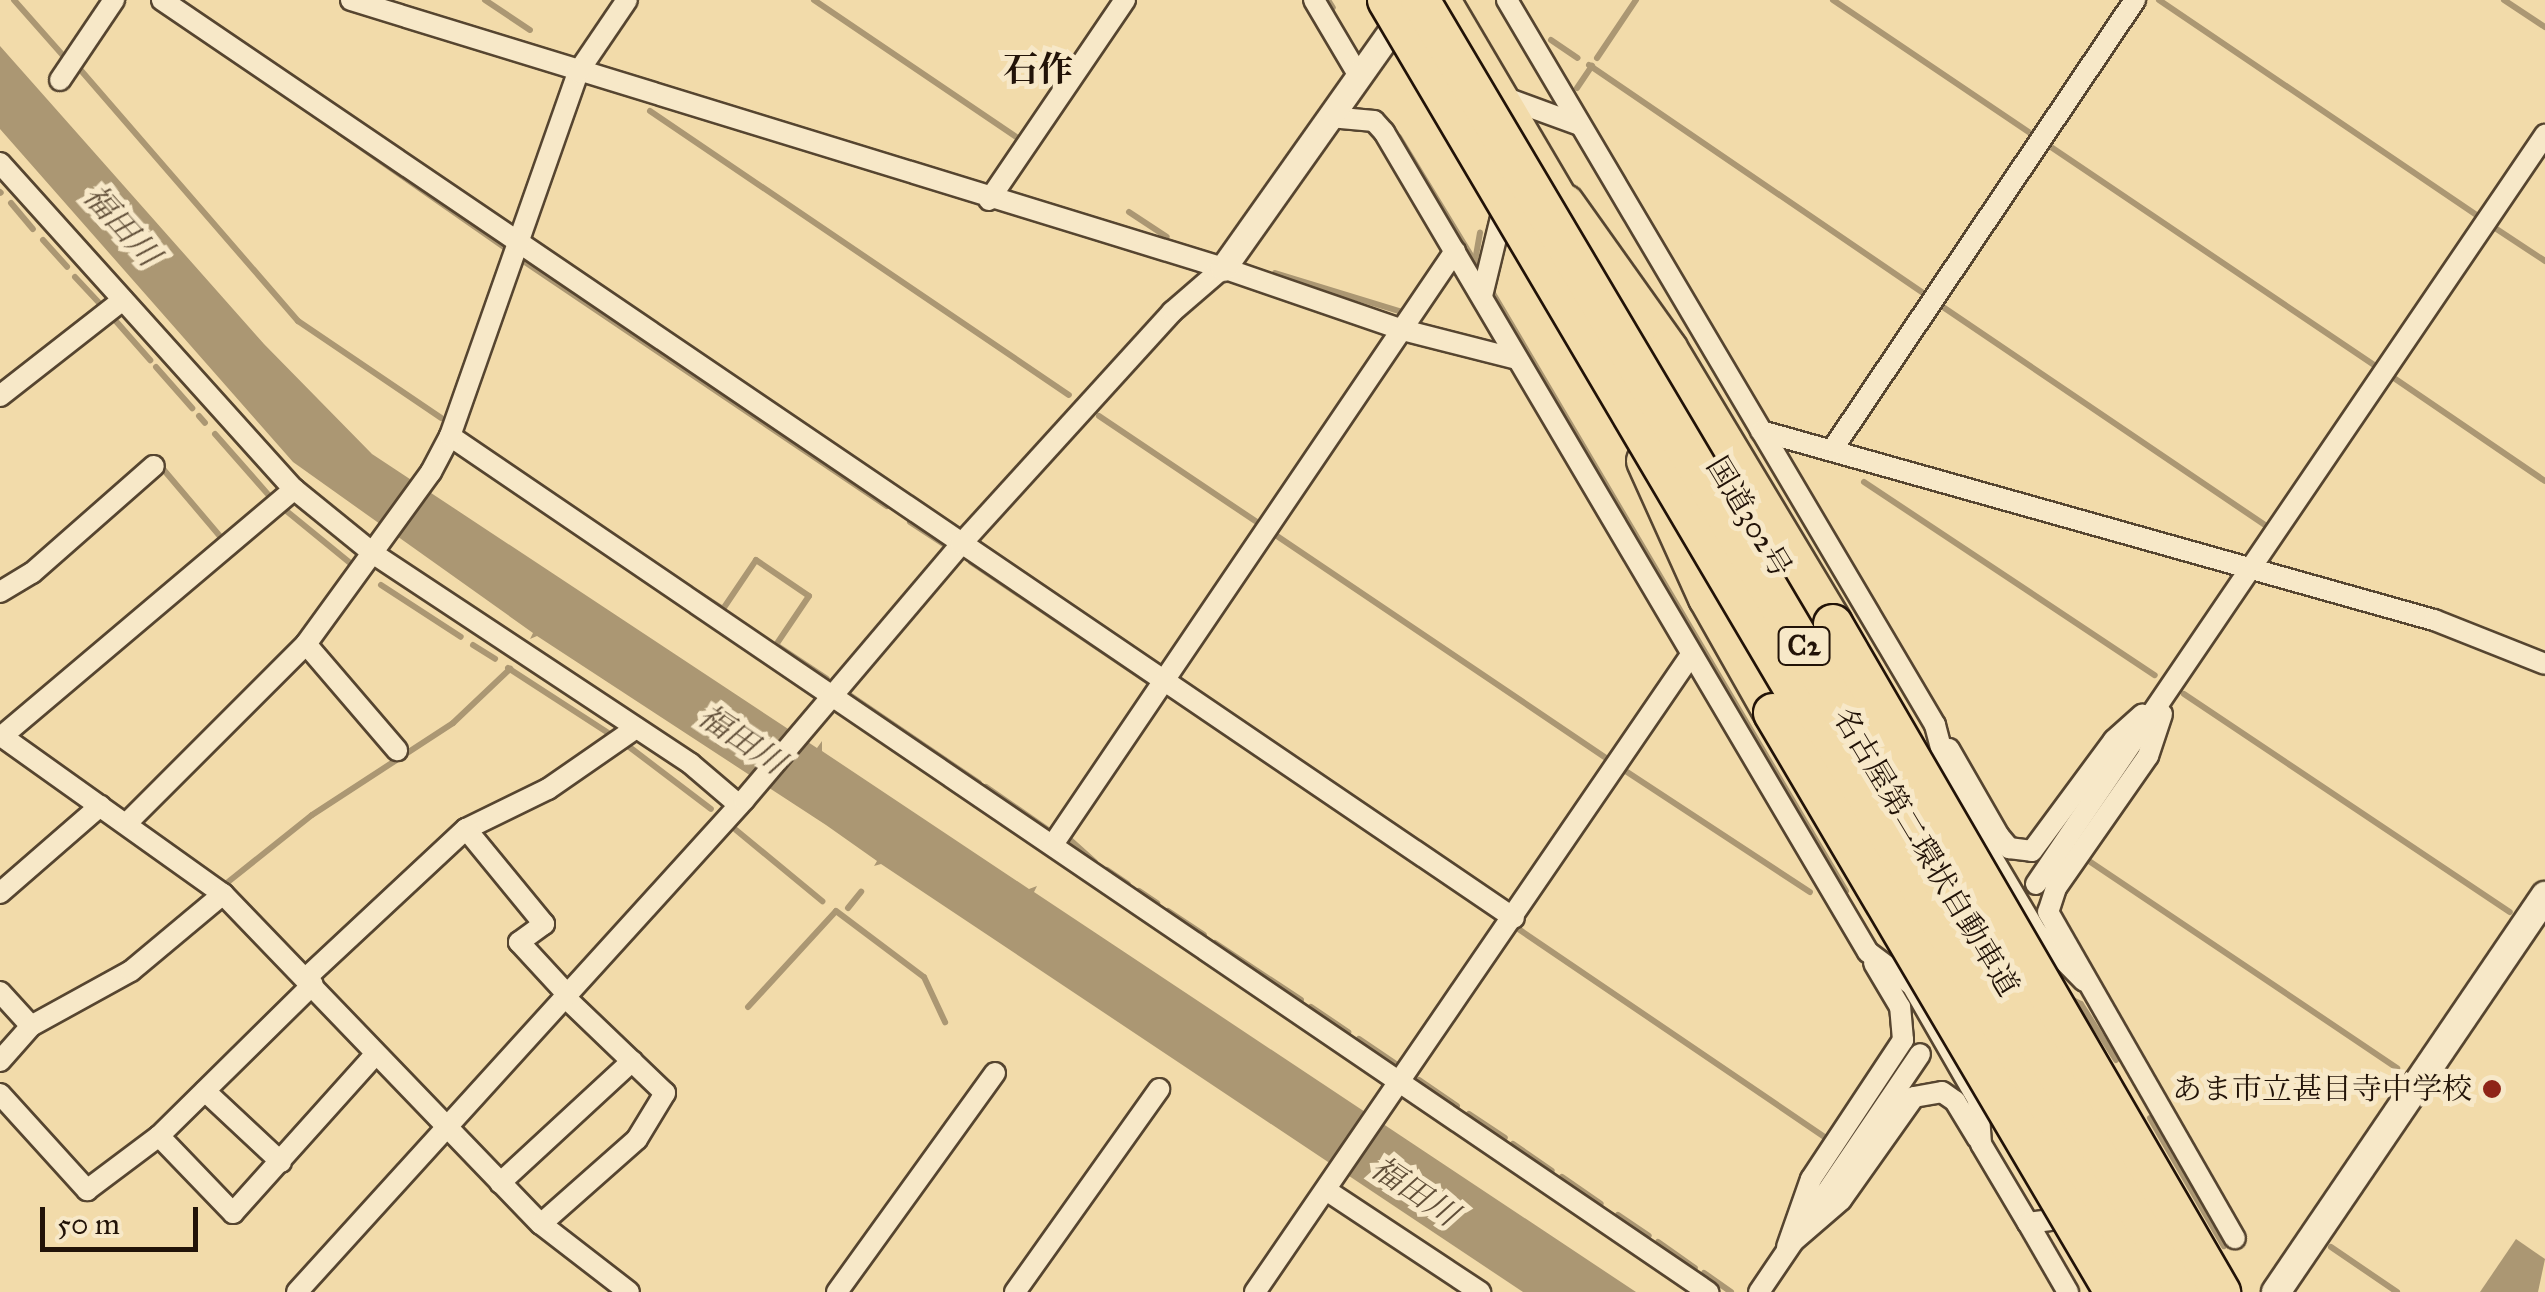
<!DOCTYPE html>
<meta charset="utf-8">
<style>
body{margin:0}
#map{position:relative;width:2545px;height:1292px;overflow:hidden;background:#f2dbaa;font-family:"IM FELL Great Primer","Noto Serif JP",serif}
div>[style]{position:absolute}
.water>*{inset:0;background:#ab9773}
.stream>*{height:6px;margin:-3px;padding:0 3px;transform-origin:3px;border-radius:3px;background:#ab9773}
.roads{filter:drop-shadow(2px 0 #564530) drop-shadow(-2px 0 #564530) drop-shadow(0 2px #564530) drop-shadow(0 -2px #564530)}
.minor>*{height:20px;margin:-10px;padding:0 10px;transform-origin:10px;border-radius:10px;background:#f7e8c8}
.tertiary>*{height:25px;margin:-12.5px;padding:0 12.5px;transform-origin:12.5px;border-radius:12.5px;background:#f7e8c8}
.secondary>*{height:28px;margin:-14px;padding:0 14px;transform-origin:14px;border-radius:14px;background:#f7e8c8}
.trunk>*{height:32px;margin:-16px;padding:0 16px;transform-origin:16px;border-radius:16px;background:#f2dbaa}
.motorway>*{height:38px;margin:-19px;padding:0 19px;transform-origin:19px;border-radius:19px;background:#f2dbaa}
.bridges{filter:drop-shadow(2px 0 #221308) drop-shadow(-2px 0 #221308) drop-shadow(0 2px #221308) drop-shadow(0 -2px #221308)}
.motorway-bridge>*{height:38px;margin:-19px;padding:0 19px;transform-origin:19px;border-radius:19px;background:#f2dbaa}
.dots>*{width:28px;height:28px;translate:-50% -50%;box-sizing:border-box;border:5px solid #f7e8c8;border-radius:50%}
span{translate:-50% -50%;white-space:nowrap;text-align:center;line-height:1.15;-webkit-text-stroke:10px #f7e8c8;paint-order:stroke}
.shield-label span{padding:2px 8px;background:#f7e8c8;border:2px solid;border-radius:8px;-webkit-text-stroke-width:0}
.shield-label{font-size:28px;color:#221308;font-weight:700}
.street-label{font-size:30px;color:#221308}
.poi-label{font-size:30px;color:#221308}
.right{translate:-100% -50%;text-align:right}
.water-label{font-size:32px;color:#604e38;font-style:italic}
.quarter-label{font-size:35px;color:#221308;font-weight:700}
.scale{position:absolute;left:40px;top:1207px;width:158px;height:45px;box-sizing:border-box;border:5px solid #221308;border-top:0;padding-left:12px;font-size:30px;line-height:35px;white-space:nowrap;color:#221308;-webkit-text-stroke:8px #f7e8c8;paint-order:stroke}
</style>
<div id="map">
<div class="water">
<i style="clip-path:polygon(0 46px,264px 344px,372px 454px,817px 748px,822px 741px,822px 751px,1029px 889px,1037px 886px,1034px 892px,1636px 1292px,1523px 1292px,881px 864px,874px 866px,877px 861px,826px 825px,537px 636px,530px 639px,533px 633px,293px 462px,0 129px)"></i>
<i style="clip-path:polygon(2516px 1239px,2545px 1259px,2538px 1292px,2480px 1292px)"></i>
</div>
<div class="stream">
<i style="left:14px;top:0;width:80px;rotate:48.5deg"></i>
<i style="left:485px;top:0;width:54px;rotate:33.7deg"></i>
<i style="left:814px;top:0;width:251px;rotate:34.1deg"></i>
<i style="left:1328px;top:0;width:9px;rotate:58deg"></i>
<i style="left:1833px;top:0;width:241px;rotate:34deg"></i>
<i style="left:2159px;top:0;width:387px;rotate:34.1deg"></i>
<i style="left:2504px;top:0;width:49px;rotate:33.4deg"></i>
<i style="left:1551px;top:40px;width:32px;rotate:34deg"></i>
<i style="left:1597px;top:58px;width:70px;rotate:-56.1deg"></i>
<i style="left:1589px;top:65px;width:409px;rotate:34.3deg"></i>
<i style="left:78px;top:67px;width:336px;rotate:49.1deg"></i>
<i style="left:298px;top:321px;width:173px;rotate:34.1deg"></i>
<i style="left:1577px;top:88px;width:27px;rotate:-56deg"></i>
<i style="left:650px;top:111px;width:506px;rotate:34.13deg"></i>
<i style="left:339px;top:132px;width:206px;rotate:34.9deg"></i>
<i style="left:1399px;top:137px;width:146px;rotate:58.7deg"></i>
<i style="left:2048px;top:145px;width:396px;rotate:34deg"></i>
<i style="left:0;top:192px;width:1px;rotate:45deg"></i>
<i style="left:11px;top:203px;width:34px;rotate:50deg"></i>
<i style="left:1129px;top:212px;width:45px;rotate:33.3deg"></i>
<i style="left:2492px;top:226px;width:64px;rotate:33.4deg"></i>
<i style="left:43px;top:240px;width:36px;rotate:48deg"></i>
<i style="left:1475px;top:261px;width:29px;rotate:-80deg"></i>
<i style="left:520px;top:266px;width:6px;rotate:-72deg"></i>
<i style="left:522px;top:260px;width:440px;rotate:34deg"></i>
<i style="left:1275px;top:273px;width:136px;rotate:17.1deg"></i>
<i style="left:75px;top:277px;width:40px;rotate:47deg"></i>
<i style="left:1491px;top:290px;width:698px;rotate:59.43deg"></i>
<i style="left:1940px;top:305px;width:396px;rotate:34.1deg"></i>
<i style="left:114px;top:319px;width:55px;rotate:48.7deg"></i>
<i style="left:156px;top:367px;width:55px;rotate:48.7deg"></i>
<i style="left:2391px;top:376px;width:186px;rotate:34.3deg"></i>
<i style="left:199px;top:416px;width:9px;rotate:49deg"></i>
<i style="left:1099px;top:416px;width:192px;rotate:33.9deg"></i>
<i style="left:215px;top:434px;width:88px;rotate:48.7deg"></i>
<i style="left:157px;top:474px;width:8px;rotate:-40deg"></i>
<i style="left:163px;top:469px;width:94px;rotate:49.7deg"></i>
<i style="left:1864px;top:482px;width:349px;rotate:33.6deg"></i>
<i style="left:284px;top:509px;width:84px;rotate:39.2deg"></i>
<i style="left:910px;top:522px;width:42px;rotate:33.3deg"></i>
<i style="left:1274px;top:534px;width:404px;rotate:34deg"></i>
<i style="left:971px;top:562px;width:216px;rotate:34.1deg"></i>
<i style="left:381px;top:585px;width:95px;rotate:33deg"></i>
<i style="left:698px;top:593px;width:30px;rotate:33deg"></i>
<i style="left:723px;top:609px;width:59px;rotate:-56deg"></i>
<i style="left:756px;top:560px;width:64px;rotate:34.2deg"></i>
<i style="left:809px;top:596px;width:59px;rotate:124deg"></i>
<i style="left:776px;top:645px;width:61px;rotate:33.7deg"></i>
<i style="left:473px;top:645px;width:26px;rotate:32deg"></i>
<i style="left:508px;top:668px;width:125px;rotate:32.9deg"></i>
<i style="left:848px;top:694px;width:158px;rotate:34.2deg"></i>
<i style="left:2184px;top:694px;width:392px;rotate:33.8deg"></i>
<i style="left:628px;top:746px;width:104px;rotate:37.2deg"></i>
<i style="left:1621px;top:768px;width:226px;rotate:33.3deg"></i>
<i style="left:986px;top:787px;width:79px;rotate:34.7deg"></i>
<i style="left:736px;top:830px;width:112px;rotate:39.5deg"></i>
<i style="left:1068px;top:838px;width:36px;rotate:42deg"></i>
<i style="left:2086px;top:859px;width:375px;rotate:33.9deg"></i>
<i style="left:1107px;top:870px;width:25px;rotate:34deg"></i>
<i style="left:228px;top:882px;width:107px;rotate:-38.6deg"></i>
<i style="left:312px;top:815px;width:168px;rotate:-33.1deg"></i>
<i style="left:453px;top:723px;width:79px;rotate:-43.5deg"></i>
<i style="left:1139px;top:891px;width:22px;rotate:34deg"></i>
<i style="left:848px;top:908px;width:21px;rotate:-51deg"></i>
<i style="left:1168px;top:911px;width:43px;rotate:33.7deg"></i>
<i style="left:1517px;top:928px;width:374px;rotate:34.2deg"></i>
<i style="left:1215px;top:943px;width:103px;rotate:33.5deg"></i>
<i style="left:2069px;top:998px;width:13px;rotate:27deg"></i>
<i style="left:2081px;top:1004px;width:66px;rotate:58deg"></i>
<i style="left:748px;top:1007px;width:130px;rotate:-47.5deg"></i>
<i style="left:836px;top:911px;width:110px;rotate:36.9deg"></i>
<i style="left:924px;top:977px;width:50px;rotate:65deg"></i>
<i style="left:1311px;top:1007px;width:45px;rotate:34deg"></i>
<i style="left:1359px;top:1039px;width:45px;rotate:34deg"></i>
<i style="left:1419px;top:1080px;width:46px;rotate:34.4deg"></i>
<i style="left:1469px;top:1114px;width:43px;rotate:33.7deg"></i>
<i style="left:2150px;top:1118px;width:148px;rotate:60deg"></i>
<i style="left:1513px;top:1144px;width:47px;rotate:34.7deg"></i>
<i style="left:1562px;top:1177px;width:47px;rotate:34.7deg"></i>
<i style="left:1618px;top:1215px;width:37px;rotate:34deg"></i>
<i style="left:1658px;top:1242px;width:45px;rotate:35.1deg"></i>
<i style="left:2331px;top:1247px;width:80px;rotate:34.3deg"></i>
<i style="left:1704px;top:1273px;width:33px;rotate:35deg"></i>
</div>
<div class="roads">
<div class="minor">
<i style="left:162px;top:0;width:1634px;rotate:34.18deg"></i>
<i style="left:351px;top:0;width:912px;rotate:17.08deg"></i>
<i style="left:1223px;top:268px;width:190px;rotate:19deg"></i>
<i style="left:1403px;top:330px;width:118px;rotate:14.3deg"></i>
<i style="left:1314px;top:0;width:88px;rotate:59.4deg"></i>
<i style="left:1507px;top:0;width:842px;rotate:59.44deg"></i>
<i style="left:1935px;top:725px;width:67px;rotate:75.3deg"></i>
<i style="left:1952px;top:790px;width:166px;rotate:59.3deg"></i>
<i style="left:2037px;top:933px;width:67px;rotate:45.6deg"></i>
<i style="left:60px;top:80px;width:97px;rotate:-56deg"></i>
<i style="left:1503px;top:97px;width:82px;rotate:20deg"></i>
<i style="left:1330px;top:117px;width:44px;rotate:5.2deg"></i>
<i style="left:1374px;top:121px;width:15px;rotate:48deg"></i>
<i style="left:1384px;top:132px;width:952px;rotate:59.45deg"></i>
<i style="left:1868px;top:952px;width:55px;rotate:36.9deg"></i>
<i style="left:1912px;top:985px;width:133px;rotate:60.1deg"></i>
<i style="left:1978px;top:1100px;width:44px;rotate:86.1deg"></i>
<i style="left:1981px;top:1144px;width:92px;rotate:59.3deg"></i>
<i style="left:2028px;top:1223px;width:45px;rotate:-7.6deg"></i>
<i style="left:0;top:163px;width:439px;rotate:48deg"></i>
<i style="left:294px;top:489px;width:103px;rotate:39.1deg"></i>
<i style="left:374px;top:554px;width:380px;rotate:33.5deg"></i>
<i style="left:691px;top:764px;width:63px;rotate:40.5deg"></i>
<i style="left:989px;top:200px;width:242px;rotate:-55.8deg"></i>
<i style="left:1482px;top:296px;width:98px;rotate:-76.4deg"></i>
<i style="left:0;top:396px;width:156px;rotate:-38deg"></i>
<i style="left:1761px;top:431px;width:699px;rotate:15.69deg"></i>
<i style="left:2434px;top:620px;width:119px;rotate:21.6deg"></i>
<i style="left:450px;top:436px;width:1522px;rotate:34.23deg"></i>
<i style="left:1832px;top:450px;width:543px;rotate:-56.05deg"></i>
<i style="left:0;top:592px;width:37px;rotate:-31deg"></i>
<i style="left:32px;top:573px;width:162px;rotate:-41.3deg"></i>
<i style="left:306px;top:644px;width:140px;rotate:49.4deg"></i>
<i style="left:2162px;top:714px;width:44px;rotate:108.4deg"></i>
<i style="left:2148px;top:756px;width:161px;rotate:124.9deg"></i>
<i style="left:2056px;top:888px;width:25px;rotate:108deg"></i>
<i style="left:2048px;top:912px;width:376px;rotate:60.2deg"></i>
<i style="left:0;top:735px;width:274px;rotate:35.5deg"></i>
<i style="left:223px;top:894px;width:458px;rotate:46.1deg"></i>
<i style="left:541px;top:1224px;width:111px;rotate:37.7deg"></i>
<i style="left:1px;top:737px;width:384px;rotate:-40.2deg"></i>
<i style="left:1949px;top:749px;width:100px;rotate:60.1deg"></i>
<i style="left:1999px;top:836px;width:16px;rotate:50deg"></i>
<i style="left:2009px;top:848px;width:23px;rotate:7deg"></i>
<i style="left:2032px;top:851px;width:138px;rotate:-53.5deg"></i>
<i style="left:2114px;top:740px;width:38px;rotate:-42deg"></i>
<i style="left:128px;top:822px;width:252px;rotate:-45deg"></i>
<i style="left:306px;top:644px;width:213px;rotate:-54deg"></i>
<i style="left:431px;top:472px;width:41px;rotate:-62.2deg"></i>
<i style="left:450px;top:436px;width:386px;rotate:-70.6deg"></i>
<i style="left:578px;top:72px;width:87px;rotate:-55.8deg"></i>
<i style="left:466px;top:829px;width:91px;rotate:-26deg"></i>
<i style="left:548px;top:789px;width:107px;rotate:-34.7deg"></i>
<i style="left:1054px;top:843px;width:715px;rotate:-55.89deg"></i>
<i style="left:2036px;top:884px;width:906px;rotate:-55.8deg"></i>
<i style="left:0;top:893px;width:133px;rotate:-41deg"></i>
<i style="left:306px;top:978px;width:219px;rotate:-43deg"></i>
<i style="left:466px;top:829px;width:123px;rotate:50.6deg"></i>
<i style="left:544px;top:924px;width:31px;rotate:144deg"></i>
<i style="left:519px;top:942px;width:69px;rotate:47.3deg"></i>
<i style="left:0;top:992px;width:46px;rotate:47.6deg"></i>
<i style="left:0;top:1061px;width:47px;rotate:-48.5deg"></i>
<i style="left:31px;top:1026px;width:114px;rotate:-28.8deg"></i>
<i style="left:131px;top:971px;width:120px;rotate:-39.9deg"></i>
<i style="left:205px;top:1091px;width:104px;rotate:43.1deg"></i>
<i style="left:0;top:1094px;width:130px;rotate:47.8deg"></i>
<i style="left:87px;top:1190px;width:90px;rotate:-36.9deg"></i>
<i style="left:159px;top:1136px;width:216px;rotate:-44.6deg"></i>
<i style="left:159px;top:1136px;width:107px;rotate:46.1deg"></i>
<i style="left:233px;top:1213px;width:212px;rotate:-48.1deg"></i>
<i style="left:500px;top:1183px;width:180px;rotate:-42.7deg"></i>
<i style="left:1326px;top:1190px;width:185px;rotate:33.5deg"></i>
<i style="left:2028px;top:1223px;width:80px;rotate:59.9deg"></i>
<i style="left:541px;top:1224px;width:128px;rotate:-41.5deg"></i>
<i style="left:637px;top:1139px;width:54px;rotate:-58.7deg"></i>
<i style="left:665px;top:1093px;width:140px;rotate:-136.2deg"></i>
<i style="left:1789px;top:1245px;width:69px;rotate:-40.9deg"></i>
<i style="left:1841px;top:1200px;width:126px;rotate:-54.7deg"></i>
<i style="left:1914px;top:1097px;width:28px;rotate:-10deg"></i>
<i style="left:1942px;top:1092px;width:16px;rotate:35deg"></i>
<i style="left:1955px;top:1101px;width:44px;rotate:58.8deg"></i>
<i style="left:1787px;top:1247px;width:72px;rotate:-70.6deg"></i>
<i style="left:1811px;top:1179px;width:167px;rotate:-56.5deg"></i>
<i style="left:1903px;top:1040px;width:33px;rotate:-95deg"></i>
<i style="left:1900px;top:1007px;width:51px;rotate:-120.6deg"></i>
<i style="left:297px;top:1292px;width:665px;rotate:-47.74deg"></i>
<i style="left:744px;top:800px;width:336px;rotate:-49.7deg"></i>
<i style="left:961px;top:544px;width:314px;rotate:-47.7deg"></i>
<i style="left:1172px;top:312px;width:67px;rotate:-40.8deg"></i>
<i style="left:837px;top:1292px;width:270px;rotate:-54.2deg"></i>
<i style="left:1015px;top:1292px;width:249px;rotate:-54.6deg"></i>
<i style="left:1255px;top:1292px;width:772px;rotate:-55.61deg"></i>
<i style="left:1759px;top:1292px;width:287px;rotate:-55.9deg"></i>
</div>
<div class="tertiary">
<i style="left:1223px;top:268px;width:315px;rotate:-54.7deg"></i>
</div>
<div class="secondary">
<i style="left:2276px;top:1292px;width:479px;rotate:-55.8deg"></i>
</div>
<div class="trunk">
<i style="left:1444px;top:0;width:260px;rotate:59.5deg"></i>
</div>
<div class="motorway">
<i style="left:1565px;top:204px;width:178px;rotate:54.6deg"></i>
<i style="left:1668px;top:349px;width:321px;rotate:59deg"></i>
<i style="left:1646px;top:461px;width:150px;rotate:65.7deg"></i>
<i style="left:1708px;top:598px;width:132px;rotate:60.5deg"></i>
</div>
</div>
<div class="bridges">
<div class="motorway-bridge">
<i style="left:1387px;top:0;width:1500px;rotate:59.47deg"></i>
<i style="left:1420px;top:0;width:1502px;rotate:59.34deg"></i>
<i style="left:1833px;top:624px;width:773px;rotate:59.85deg"></i>
<i style="left:1773px;top:713px;width:672px;rotate:59.5deg"></i>
</div>
</div>
<div class="dots">
<i style="left:2492px;top:1089px;background:#8f2418"></i>
</div>
<div class="shield-label">
<span style="left:1804px;top:646px">C2</span>
</div>
<div class="street-label">
<span style="left:1749px;top:517px;rotate:59deg">国道302号</span>
<span style="left:1926px;top:852px;rotate:59deg">名古屋第二環状自動車道</span>
</div>
<div class="poi-label">
<span class="right" style="left:2472px;top:1089px">あま市立甚目寺中学校</span>
</div>
<div class="water-label">
<span style="left:121px;top:226px;rotate:48deg">福田川</span>
<span style="left:741px;top:740px;rotate:34deg">福田川</span>
<span style="left:1414px;top:1192px;rotate:34deg">福田川</span>
</div>
<div class="quarter-label">
<span style="left:1038px;top:70px">石作</span>
</div>
<div class="scale">50 m</div>
</div>
